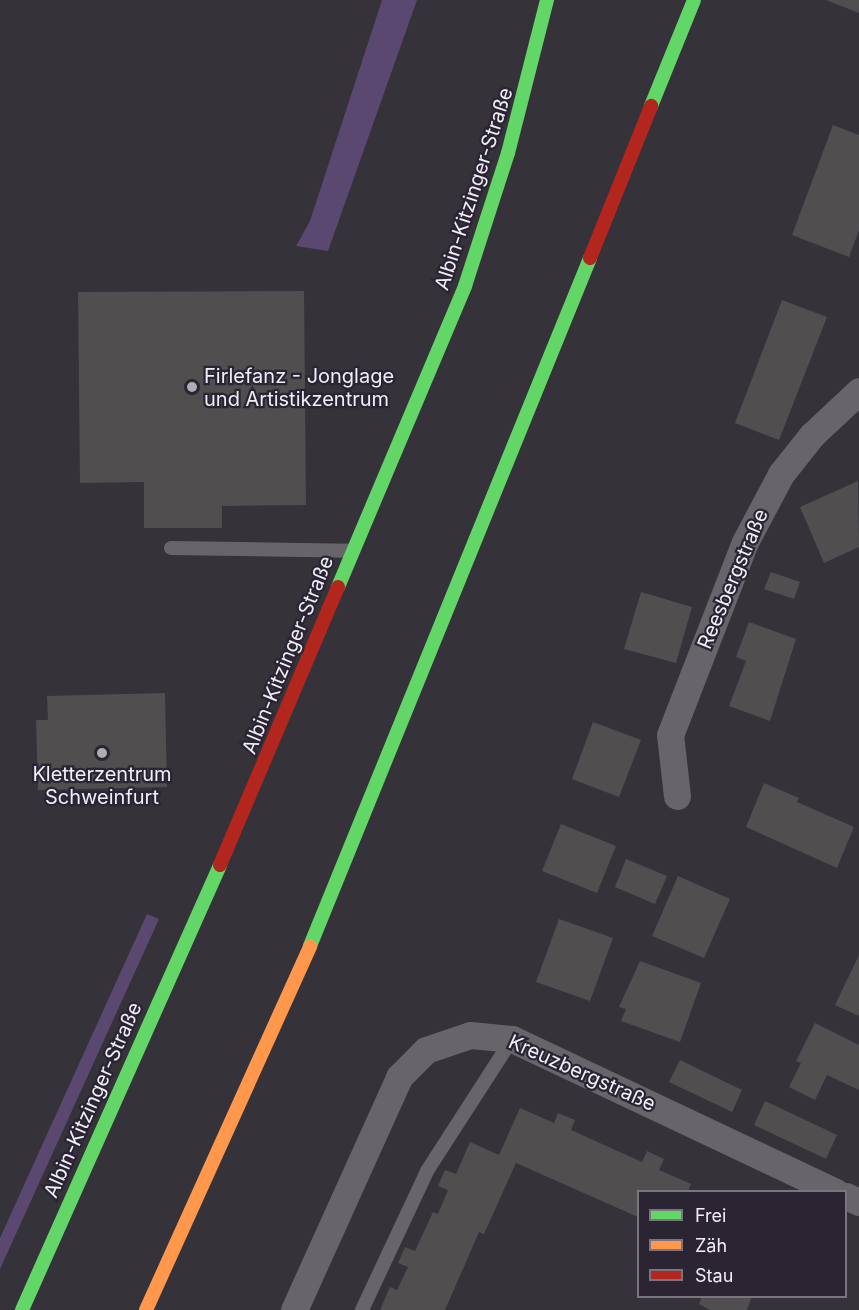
<!DOCTYPE html>
<meta charset="utf-8">
<style>
body{margin:0}
#map{position:relative;width:859px;height:1310px;overflow:hidden;background:#35323a;font-family:Inter,sans-serif}
div>[style]{position:absolute}
.green>*{inset:0;background:#5b4871}
.building>*{inset:0;background:#514e50}
.lane>*{height:14px;margin:-7px;padding:0 7px;transform-origin:7px;border-radius:7px;background:#67646a}
.street>*{height:27px;margin:-13.5px;padding:0 13.5px;transform-origin:13.5px;border-radius:13.5px;background:#67646a}
.fast>*{height:14px;margin:-7px;padding:0 7px;transform-origin:7px;border-radius:7px;background:#63d668}
.slow>*{height:14px;margin:-7px;padding:0 7px;transform-origin:7px;border-radius:7px;background:#ff974d}
.jam>*{height:14px;margin:-7px;padding:0 7px;transform-origin:7px;border-radius:7px;background:#b3261e}
.dots>*{width:16px;height:16px;translate:-50% -50%;box-sizing:border-box;border:3px solid #2a2433;border-radius:50%}
span{translate:-50% -50%;white-space:nowrap;text-align:center;line-height:1.15;-webkit-text-stroke:4.5px #2a2433;paint-order:stroke}
.street-label{font-size:20px;color:#f1edf7}
.poi-label{font-size:20px;color:#f1edf7}
.left{translate:0 -50%;text-align:left}
.legend{position:absolute;left:637px;top:1190px;width:210px;height:108px;box-sizing:border-box;background:#2a2433;border:2px solid #7a7481;margin:0;padding:8px 10px;list-style:none;font-size:18px;color:#f1edf7}
.legend li{display:flex;align-items:center;gap:12px;height:30px}
.legend b{width:30px;border:2px solid #7a7481}
</style>
<div id="map">
<div class="green">
<i style="clip-path:polygon(382px 0,417px 0,328px 251px,296px 246px,310px 221px)"></i>
<i style="clip-path:polygon(147px 914px,159px 919px,0 1269px,0 1238px)"></i>
</div>
<div class="building">
<i style="clip-path:polygon(826px 0,859px 0,859px 13px)"></i>
<i style="clip-path:polygon(833px 125px,859px 135px,859px 230px,849px 257px,792px 235px)"></i>
<i style="clip-path:polygon(304px 291px,306px 505px,222px 506px,222px 528px,144px 528px,144px 482px,80px 483px,78px 292px)"></i>
<i style="clip-path:polygon(782px 300px,827px 317px,779px 440px,735px 423px)"></i>
<i style="clip-path:polygon(858px 481px,859px 547px,824px 563px,800px 507px)"></i>
<i style="clip-path:polygon(771px 572px,800px 582px,794px 599px,764px 589px)"></i>
<i style="clip-path:polygon(641px 592px,692px 607px,676px 663px,624px 649px)"></i>
<i style="clip-path:polygon(749px 622px,796px 639px,770px 721px,729px 706px,746px 661px,736px 657px)"></i>
<i style="clip-path:polygon(165px 693px,167px 787px,38px 790px,36px 720px,48px 720px,47px 696px)"></i>
<i style="clip-path:polygon(593px 722px,641px 740px,619px 797px,572px 779px)"></i>
<i style="clip-path:polygon(764px 783px,799px 798px,797px 802px,854px 827px,837px 868px,746px 827px)"></i>
<i style="clip-path:polygon(561px 824px,616px 846px,597px 893px,542px 871px)"></i>
<i style="clip-path:polygon(626px 859px,667px 876px,655px 904px,615px 887px)"></i>
<i style="clip-path:polygon(678px 876px,730px 899px,704px 958px,652px 936px)"></i>
<i style="clip-path:polygon(559px 919px,613px 938px,590px 1001px,536px 982px)"></i>
<i style="clip-path:polygon(859px 955px,859px 1016px,835px 1005px)"></i>
<i style="clip-path:polygon(640px 961px,701px 983px,680px 1042px,621px 1021px,626px 1009px,619px 1007px)"></i>
<i style="clip-path:polygon(815px 1023px,859px 1045px,859px 1090px,827px 1075px,815px 1100px,789px 1087px,801px 1063px,796px 1061px)"></i>
<i style="clip-path:polygon(680px 1060px,742px 1090px,732px 1112px,669px 1082px)"></i>
<i style="clip-path:polygon(765px 1101px,837px 1135px,826px 1159px,754px 1125px)"></i>
<i style="clip-path:polygon(520px 1108px,554px 1123px,558px 1113px,575px 1120px,571px 1130px,642px 1162px,647px 1151px,664px 1159px,659px 1170px,691px 1184px,688px 1191px,639px 1191px,638px 1217px,516px 1163px,484px 1234px,479px 1232px,445px 1310px,380px 1310px,390px 1287px,397px 1290px,408px 1267px,398px 1263px,405px 1247px,415px 1251px,433px 1212px,438px 1214px,448px 1190px,438px 1186px,445px 1170px,456px 1174px,470px 1142px,499px 1155px)"></i>
<i style="clip-path:polygon(702px 1296px,752px 1296px,747px 1310px,710px 1310px,699px 1304px)"></i>
</div>
<div class="lane">
<i style="left:171px;top:548px;width:181px;rotate:0.9deg"></i>
<i style="left:362px;top:1310px;width:153px;rotate:-64.9deg"></i>
<i style="left:427px;top:1171px;width:157px;rotate:-57.2deg"></i>
</div>
<div class="street">
<i style="left:677px;top:796px;width:61px;rotate:-96.5deg"></i>
<i style="left:670px;top:735px;width:207px;rotate:-68.8deg"></i>
<i style="left:745px;top:542px;width:77px;rotate:-62.1deg"></i>
<i style="left:781px;top:474px;width:50px;rotate:-51.5deg"></i>
<i style="left:812px;top:435px;width:64px;rotate:-43.1deg"></i>
<i style="left:846px;top:1196px;width:14px;rotate:25deg"></i>
<i style="left:294px;top:1310px;width:256px;rotate:-65.7deg"></i>
<i style="left:399px;top:1077px;width:38px;rotate:-45deg"></i>
<i style="left:426px;top:1050px;width:46px;rotate:-18.8deg"></i>
<i style="left:470px;top:1035px;width:42px;rotate:5.4deg"></i>
<i style="left:512px;top:1039px;width:358px;rotate:25.3deg"></i>
</div>
<div class="fast">
<i style="left:651px;top:106px;width:114px;rotate:-67.9deg"></i>
<i style="left:338px;top:587px;width:327px;rotate:-67.1deg"></i>
<i style="left:465px;top:286px;width:140px;rotate:-72.1deg"></i>
<i style="left:508px;top:153px;width:158px;rotate:-75.7deg"></i>
<i style="left:310px;top:946px;width:743px;rotate:-67.85deg"></i>
<i style="left:22px;top:1310px;width:487px;rotate:-66deg"></i>
</div>
<div class="slow">
<i style="left:146px;top:1310px;width:399px;rotate:-65.7deg"></i>
</div>
<div class="jam">
<i style="left:590px;top:258px;width:164px;rotate:-68.1deg"></i>
<i style="left:220px;top:865px;width:302px;rotate:-67deg"></i>
</div>
<div class="dots">
<i style="left:192px;top:387px;background:#afacb5"></i>
<i style="left:102px;top:753px;background:#afacb5"></i>
</div>
<div class="street-label">
<span style="left:474px;top:189px;rotate:-72deg">Albin-Kitzinger-Straße</span>
<span style="left:733px;top:579px;rotate:-67deg">Reesbergstraße</span>
<span style="left:288px;top:655px;rotate:-68deg">Albin-Kitzinger-Straße</span>
<span style="left:582px;top:1073px;rotate:24deg">Kreuzbergstraße</span>
<span style="left:93px;top:1100px;rotate:-66deg">Albin-Kitzinger-Straße</span>
</div>
<div class="poi-label">
<span class="left" style="left:204px;top:388px">Firlefanz - Jonglage<br>und Artistikzentrum</span>
<span style="left:102px;top:786px">Kletterzentrum<br>Schweinfurt</span>
</div>
<ul class="legend">
<li><b style="height:8px;background:#63d668"></b>Frei</li>
<li><b style="height:8px;background:#ff974d"></b>Zäh</li>
<li><b style="height:8px;background:#b3261e"></b>Stau</li>
</ul>
</div>
